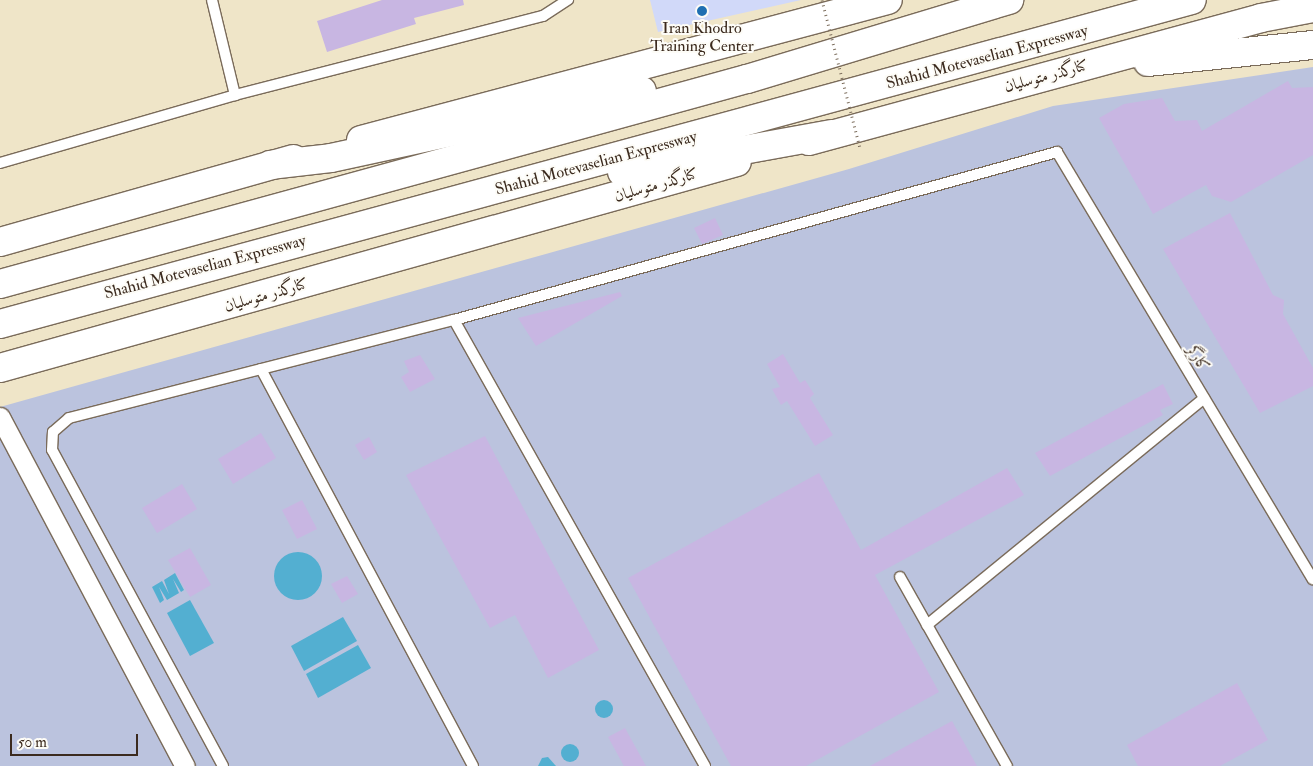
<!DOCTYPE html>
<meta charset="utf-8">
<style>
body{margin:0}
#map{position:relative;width:1313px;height:766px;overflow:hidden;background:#efe5c8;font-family:"IM FELL Double Pica",Amiri,serif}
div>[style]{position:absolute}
.built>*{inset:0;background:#d1d9f9}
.industrial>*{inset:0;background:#bbc3de}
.water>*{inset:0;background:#53afd1}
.round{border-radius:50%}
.building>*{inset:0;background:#c8b6e2}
.roads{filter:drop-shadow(1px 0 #7a6b5a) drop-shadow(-1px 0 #7a6b5a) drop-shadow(0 1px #7a6b5a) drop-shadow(0 -1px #7a6b5a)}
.service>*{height:10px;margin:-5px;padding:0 5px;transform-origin:5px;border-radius:5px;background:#fff}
.minor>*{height:19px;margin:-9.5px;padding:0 9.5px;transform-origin:9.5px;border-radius:9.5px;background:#fff}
.primary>*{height:28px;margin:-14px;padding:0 14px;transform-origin:14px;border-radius:14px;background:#fff}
.trunk>*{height:28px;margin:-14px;padding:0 14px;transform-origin:14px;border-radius:14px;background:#fff}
.path-bridge>*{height:3px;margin-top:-1.5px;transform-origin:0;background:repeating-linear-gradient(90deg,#7a6b5a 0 1px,transparent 0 5px)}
.dots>*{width:14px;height:14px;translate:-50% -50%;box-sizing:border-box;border:2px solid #fdfcf7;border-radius:50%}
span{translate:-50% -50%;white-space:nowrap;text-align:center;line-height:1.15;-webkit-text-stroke:4px #fdfcf7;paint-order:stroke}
.poi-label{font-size:16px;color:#3b2a1e}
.street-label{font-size:16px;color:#3b2a1e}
.scale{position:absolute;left:10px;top:734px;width:128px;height:22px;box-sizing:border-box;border:2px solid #3b2a1e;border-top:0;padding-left:6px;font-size:15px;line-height:18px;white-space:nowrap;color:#3b2a1e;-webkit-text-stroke:4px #fdfcf7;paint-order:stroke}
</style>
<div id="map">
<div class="built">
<i style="clip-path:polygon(650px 0,801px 0,658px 32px)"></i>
</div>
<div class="industrial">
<i style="clip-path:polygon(1313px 67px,1313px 766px,0 766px,0 407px,849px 169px,1053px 106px)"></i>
</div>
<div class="water">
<i class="round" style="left:274px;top:552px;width:48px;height:48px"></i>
<i style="clip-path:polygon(175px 573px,184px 590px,181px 592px,173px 579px,179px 593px,167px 600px,159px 587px,164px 600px,160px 603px,152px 587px,162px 581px,169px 594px,164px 580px)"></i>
<i style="clip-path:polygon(190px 600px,214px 643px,190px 656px,167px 613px)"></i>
<i style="clip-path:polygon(343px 617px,357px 641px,304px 671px,291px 646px)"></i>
<i style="clip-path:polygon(358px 645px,371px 668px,318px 698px,306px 674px)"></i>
<i class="round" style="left:595px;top:700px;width:18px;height:18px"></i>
<i class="round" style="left:561px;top:744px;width:18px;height:18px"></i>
<i style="clip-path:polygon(548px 757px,556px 766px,538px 766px,542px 758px)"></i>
</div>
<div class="building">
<i style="clip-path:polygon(382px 0,463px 0,464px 5px,414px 18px,416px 24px,327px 52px,317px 21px)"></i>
<i style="clip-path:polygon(1288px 81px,1292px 88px,1313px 87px,1313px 155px,1231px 202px,1212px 196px,1206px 185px,1153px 214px,1099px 118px,1124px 104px,1162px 98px,1175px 121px,1197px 120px,1202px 131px)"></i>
<i style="clip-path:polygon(1230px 213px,1273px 295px,1284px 300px,1283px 314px,1313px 368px,1313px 386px,1260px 413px,1163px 249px)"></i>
<i style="clip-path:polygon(715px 218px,723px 235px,702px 244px,694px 228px)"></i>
<i style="clip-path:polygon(620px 292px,622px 296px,536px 346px,518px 318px)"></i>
<i style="clip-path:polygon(783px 354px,800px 383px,805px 380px,814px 394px,810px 398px,833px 435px,815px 446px,787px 401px,781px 405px,772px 389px,780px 387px,767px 364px)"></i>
<i style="clip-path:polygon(420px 355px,435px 379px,410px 392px,401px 377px,409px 372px,404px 361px)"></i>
<i style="clip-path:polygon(1163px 384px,1173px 404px,1160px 410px,1163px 415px,1050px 476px,1035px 453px)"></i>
<i style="clip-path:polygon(261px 433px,276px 458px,233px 484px,218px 459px)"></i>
<i style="clip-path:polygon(485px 436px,599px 650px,548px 678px,515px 615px,490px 628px,406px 475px)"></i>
<i style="clip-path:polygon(369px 437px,377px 452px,364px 460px,355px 445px)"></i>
<i style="clip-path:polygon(1007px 468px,1024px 495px,875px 575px,939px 692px,806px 766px,731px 766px,628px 578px,819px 473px,861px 550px)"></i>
<i style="clip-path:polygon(182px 484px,197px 509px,157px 533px,142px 508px)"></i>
<i style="clip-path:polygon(302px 500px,317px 529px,297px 539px,282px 510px)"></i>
<i style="clip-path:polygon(190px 548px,211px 585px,190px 597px,168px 560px)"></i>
<i style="clip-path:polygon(347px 576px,358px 594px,342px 603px,331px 584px)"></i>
<i style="clip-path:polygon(1237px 683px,1268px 740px,1220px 766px,1138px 766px,1127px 745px)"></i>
<i style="clip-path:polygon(952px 721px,977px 766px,870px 766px)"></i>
<i style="clip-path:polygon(625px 728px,646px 766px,624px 766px,608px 737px)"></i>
</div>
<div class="roads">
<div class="service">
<i style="left:212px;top:0;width:98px;rotate:76.4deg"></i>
<i style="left:0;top:163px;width:245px;rotate:-16.1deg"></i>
<i style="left:235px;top:95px;width:318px;rotate:-14.4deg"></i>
<i style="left:543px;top:16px;width:30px;rotate:-33deg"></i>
<i style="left:454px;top:320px;width:512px;rotate:60.63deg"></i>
<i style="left:261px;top:369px;width:450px;rotate:61.9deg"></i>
<i style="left:900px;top:577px;width:217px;rotate:60.5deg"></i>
<i style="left:927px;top:625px;width:358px;rotate:-39.3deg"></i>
<i style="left:223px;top:766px;width:359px;rotate:-118.4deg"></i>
<i style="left:52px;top:450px;width:18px;rotate:-87deg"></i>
<i style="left:53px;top:432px;width:21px;rotate:-41deg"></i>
<i style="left:69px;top:418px;width:397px;rotate:-14.3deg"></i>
<i style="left:454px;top:320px;width:626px;rotate:-15.57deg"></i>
<i style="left:1057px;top:152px;width:498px;rotate:59.1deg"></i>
</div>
<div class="minor">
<i style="left:0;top:417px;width:395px;rotate:62.1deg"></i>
</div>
<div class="primary">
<i style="left:1148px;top:62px;width:166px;rotate:-5.9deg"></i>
<i style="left:361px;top:140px;width:545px;rotate:-14.88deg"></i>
<i style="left:809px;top:141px;width:468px;rotate:-15.2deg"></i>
<i style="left:1261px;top:18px;width:53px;rotate:-10.9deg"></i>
<i style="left:0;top:242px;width:305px;rotate:-15.8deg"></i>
<i style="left:0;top:368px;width:765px;rotate:-15.62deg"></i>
</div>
<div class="trunk">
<i style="left:270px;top:165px;width:61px;rotate:-6.5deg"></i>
<i style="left:331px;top:158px;width:318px;rotate:-12.2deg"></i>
<i style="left:622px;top:172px;width:213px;rotate:-10.3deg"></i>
<i style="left:0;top:284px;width:775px;rotate:-15.35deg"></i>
<i style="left:747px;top:79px;width:274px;rotate:-16.8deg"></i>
<i style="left:0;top:324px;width:1235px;rotate:-15.21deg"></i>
</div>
</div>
<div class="path-bridge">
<i style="left:822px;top:0;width:153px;rotate:75.6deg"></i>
</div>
<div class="dots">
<i style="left:702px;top:11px;background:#1f6fb2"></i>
</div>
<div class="poi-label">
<span style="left:702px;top:37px">Iran Khodro<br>Training Center</span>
</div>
<div class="street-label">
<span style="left:987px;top:57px;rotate:-15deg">Shahid Motevaselian Expressway</span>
<span style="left:1046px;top:76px;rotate:-15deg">کنارگذر متوسلیان</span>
<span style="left:596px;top:163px;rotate:-15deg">Shahid Motevaselian Expressway</span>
<span style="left:656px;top:185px;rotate:-16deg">کنارگذر متوسلیان</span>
<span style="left:205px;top:267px;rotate:-15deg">Shahid Motevaselian Expressway</span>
<span style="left:266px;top:295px;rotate:-16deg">کنارگذر متوسلیان</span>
<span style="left:1198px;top:358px;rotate:59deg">کارگر</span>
</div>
<div class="scale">50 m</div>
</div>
